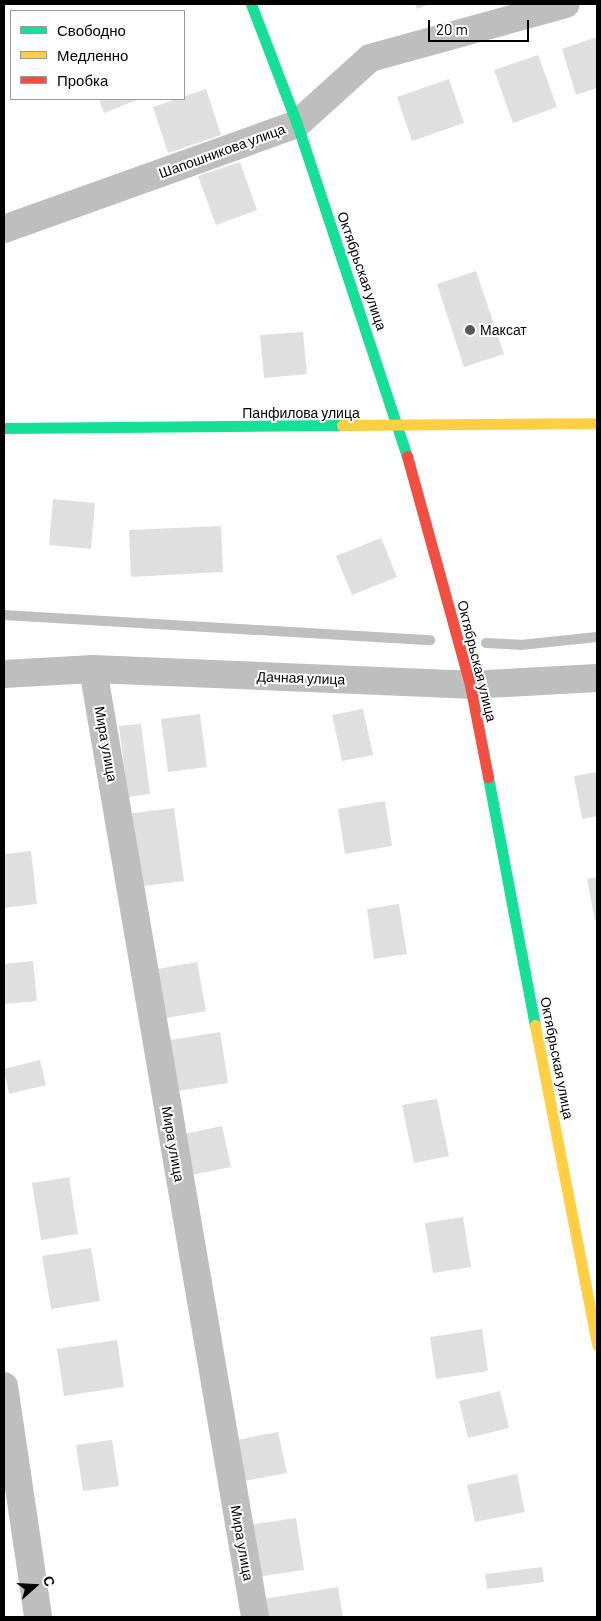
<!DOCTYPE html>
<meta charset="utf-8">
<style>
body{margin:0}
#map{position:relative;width:601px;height:1621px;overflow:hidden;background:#fff;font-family:Barlow,sans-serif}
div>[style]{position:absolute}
.stream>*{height:10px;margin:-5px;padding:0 5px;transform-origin:5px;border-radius:5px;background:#bfbfbf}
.building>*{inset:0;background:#dfdfdf}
.street>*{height:28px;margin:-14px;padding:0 14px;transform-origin:14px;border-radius:14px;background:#bebebe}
.fast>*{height:11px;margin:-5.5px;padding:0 5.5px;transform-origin:5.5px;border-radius:5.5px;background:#16e098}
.slow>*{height:11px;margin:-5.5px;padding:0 5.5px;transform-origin:5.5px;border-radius:5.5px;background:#ffcf43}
.jam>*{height:11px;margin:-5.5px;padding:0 5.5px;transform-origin:5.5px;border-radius:5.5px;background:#f24e42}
.dots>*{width:14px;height:14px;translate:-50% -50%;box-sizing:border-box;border:2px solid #fff;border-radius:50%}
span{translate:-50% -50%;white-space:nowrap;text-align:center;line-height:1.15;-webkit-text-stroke:4px #fff;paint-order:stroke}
.street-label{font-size:14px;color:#000}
.poi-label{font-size:14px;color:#000}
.left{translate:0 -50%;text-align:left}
.frame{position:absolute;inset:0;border:5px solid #000;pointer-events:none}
.legend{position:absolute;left:10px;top:10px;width:175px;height:90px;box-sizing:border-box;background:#fff;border:1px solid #999;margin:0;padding:6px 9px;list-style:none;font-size:15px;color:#000}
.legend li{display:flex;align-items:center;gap:10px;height:25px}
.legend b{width:25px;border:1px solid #999}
.north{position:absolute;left:10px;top:1561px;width:50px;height:50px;-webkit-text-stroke:4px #fff;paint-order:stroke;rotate:71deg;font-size:14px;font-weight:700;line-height:20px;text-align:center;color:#000}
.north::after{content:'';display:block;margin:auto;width:18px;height:22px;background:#000;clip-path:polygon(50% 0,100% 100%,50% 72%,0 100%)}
.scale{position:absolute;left:428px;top:20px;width:101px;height:22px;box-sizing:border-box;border:2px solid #000;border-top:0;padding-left:6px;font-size:15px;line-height:18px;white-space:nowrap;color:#000;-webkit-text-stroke:4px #fff;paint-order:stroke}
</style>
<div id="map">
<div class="stream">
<i style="left:4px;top:615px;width:427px;rotate:3.4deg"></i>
<i style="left:486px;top:643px;width:35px;rotate:3deg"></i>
<i style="left:521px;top:645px;width:76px;rotate:-6deg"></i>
</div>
<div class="building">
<i style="clip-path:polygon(415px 4px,431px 4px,417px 9px)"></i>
<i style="clip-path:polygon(597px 37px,597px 88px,576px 95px,562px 49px)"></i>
<i style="clip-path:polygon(538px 55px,557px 107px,513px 123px,494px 70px)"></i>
<i style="clip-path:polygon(449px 79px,464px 123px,412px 141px,397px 97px)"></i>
<i style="clip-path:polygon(206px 89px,221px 135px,168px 153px,153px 107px)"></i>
<i style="clip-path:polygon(99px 99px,139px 99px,104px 113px)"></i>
<i style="clip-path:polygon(240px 162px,257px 210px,216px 225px,198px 176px)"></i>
<i style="clip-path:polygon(476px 271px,504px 354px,464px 367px,437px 284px)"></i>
<i style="clip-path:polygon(303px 332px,307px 374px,264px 378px,260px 335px)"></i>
<i style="clip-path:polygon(53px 499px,95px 503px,91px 549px,49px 545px)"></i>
<i style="clip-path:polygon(221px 526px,223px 572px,131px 577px,129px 530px)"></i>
<i style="clip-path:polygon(381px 538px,397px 577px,352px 595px,336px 556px)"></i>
<i style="clip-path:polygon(363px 709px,373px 755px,342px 761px,332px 715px)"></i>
<i style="clip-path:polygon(200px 714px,207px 767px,168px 772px,161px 719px)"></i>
<i style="clip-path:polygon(141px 724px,150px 794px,128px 797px,119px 726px)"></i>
<i style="clip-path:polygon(597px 772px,597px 816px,582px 819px,574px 776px)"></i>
<i style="clip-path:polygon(385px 801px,392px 846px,345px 854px,338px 809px)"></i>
<i style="clip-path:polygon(174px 808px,184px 881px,136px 887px,127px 814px)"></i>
<i style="clip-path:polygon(31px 851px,37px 904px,4px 908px,4px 854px)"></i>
<i style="clip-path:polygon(597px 877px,597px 921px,595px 921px,587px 879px)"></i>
<i style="clip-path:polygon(399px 904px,407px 954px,374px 959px,367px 909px)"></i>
<i style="clip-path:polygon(33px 961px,37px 1001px,4px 1004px,4px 964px)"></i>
<i style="clip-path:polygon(197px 962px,206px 1011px,160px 1019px,152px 970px)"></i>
<i style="clip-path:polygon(220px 1032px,228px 1083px,172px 1092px,164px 1041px)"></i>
<i style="clip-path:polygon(40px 1060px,46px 1085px,9px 1094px,4px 1069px)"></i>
<i style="clip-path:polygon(437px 1099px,449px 1156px,414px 1163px,402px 1105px)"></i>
<i style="clip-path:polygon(222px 1126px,231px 1167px,192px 1175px,184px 1134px)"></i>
<i style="clip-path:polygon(69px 1177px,78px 1234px,41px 1240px,32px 1183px)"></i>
<i style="clip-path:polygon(463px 1217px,471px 1267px,433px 1273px,425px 1223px)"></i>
<i style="clip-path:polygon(91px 1248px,100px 1301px,51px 1309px,42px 1256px)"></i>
<i style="clip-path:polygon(482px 1329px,488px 1371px,436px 1379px,430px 1337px)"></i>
<i style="clip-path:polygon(117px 1340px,124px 1387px,64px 1396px,57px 1349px)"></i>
<i style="clip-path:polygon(500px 1391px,509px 1428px,468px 1438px,459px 1401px)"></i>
<i style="clip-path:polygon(278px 1432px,287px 1473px,244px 1481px,236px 1440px)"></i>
<i style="clip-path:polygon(112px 1440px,119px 1486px,83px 1491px,76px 1445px)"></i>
<i style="clip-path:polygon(517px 1474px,525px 1512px,475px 1522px,467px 1485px)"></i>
<i style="clip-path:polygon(296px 1518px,304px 1570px,257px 1577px,249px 1525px)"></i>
<i style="clip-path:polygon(542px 1567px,544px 1582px,487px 1589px,485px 1574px)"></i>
<i style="clip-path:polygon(338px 1587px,343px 1617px,266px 1617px,263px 1599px)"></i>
</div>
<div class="street">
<i style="left:4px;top:229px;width:311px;rotate:-19.7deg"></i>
<i style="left:297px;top:124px;width:98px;rotate:-42.1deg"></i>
<i style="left:370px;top:58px;width:203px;rotate:-15.4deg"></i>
<i style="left:93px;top:669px;width:962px;rotate:80.3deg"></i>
<i style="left:4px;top:674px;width:89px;rotate:-3.2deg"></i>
<i style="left:93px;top:669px;width:377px;rotate:2.4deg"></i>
<i style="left:470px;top:685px;width:127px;rotate:-3.2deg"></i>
<i style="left:4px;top:1386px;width:233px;rotate:81.6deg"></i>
</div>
<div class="fast">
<i style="left:251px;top:4px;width:129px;rotate:69deg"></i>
<i style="left:297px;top:124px;width:350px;rotate:71.7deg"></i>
<i style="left:4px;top:428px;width:338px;rotate:-0.5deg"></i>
<i style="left:488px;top:777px;width:252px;rotate:79.3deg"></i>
</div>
<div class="slow">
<i style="left:342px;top:425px;width:255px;rotate:-0.4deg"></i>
<i style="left:535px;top:1025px;width:326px;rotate:79deg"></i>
</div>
<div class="jam">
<i style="left:407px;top:456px;width:238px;rotate:74.6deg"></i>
<i style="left:470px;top:685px;width:94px;rotate:78.9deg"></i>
</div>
<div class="dots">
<i style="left:470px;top:330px;background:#595959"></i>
</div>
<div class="street-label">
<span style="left:222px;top:151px;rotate:-20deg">Шапошникова улица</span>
<span style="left:362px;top:271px;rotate:71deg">Октябрьская улица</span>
<span style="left:301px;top:413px">Панфилова улица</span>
<span style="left:477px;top:661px;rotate:76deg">Октябрьская улица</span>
<span style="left:301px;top:678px;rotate:2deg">Дачная улица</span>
<span style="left:106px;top:744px;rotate:80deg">Мира улица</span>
<span style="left:557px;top:1058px;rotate:79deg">Октябрьская улица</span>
<span style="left:173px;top:1144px;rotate:80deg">Мира улица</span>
<span style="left:242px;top:1543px;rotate:80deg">Мира улица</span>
</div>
<div class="poi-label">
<span class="left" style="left:480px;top:330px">Максат</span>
</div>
<div class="frame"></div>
<ul class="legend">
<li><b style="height:6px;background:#16e098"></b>Свободно</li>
<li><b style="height:6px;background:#ffcf43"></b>Медленно</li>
<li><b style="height:6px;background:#f24e42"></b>Пробка</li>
</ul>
<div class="north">С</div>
<div class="scale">20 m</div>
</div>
